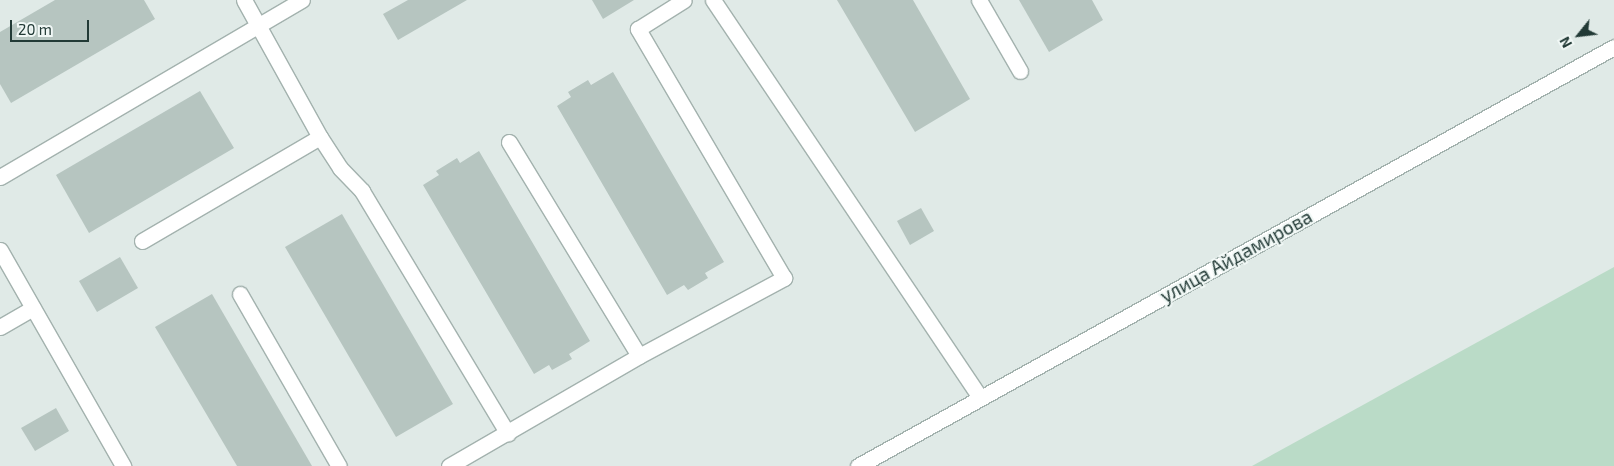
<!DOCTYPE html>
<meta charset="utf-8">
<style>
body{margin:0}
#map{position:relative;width:1614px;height:466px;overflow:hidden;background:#e0eae7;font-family:"Exo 2",sans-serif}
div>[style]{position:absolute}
.green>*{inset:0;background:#badbc7}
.building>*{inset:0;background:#b6c5c0}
.roads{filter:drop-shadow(1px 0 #a3b2ae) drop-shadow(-1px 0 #a3b2ae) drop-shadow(0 1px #a3b2ae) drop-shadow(0 -1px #a3b2ae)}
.lane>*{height:15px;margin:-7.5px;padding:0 7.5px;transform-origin:7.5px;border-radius:7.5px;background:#fff}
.secondary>*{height:15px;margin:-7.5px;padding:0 7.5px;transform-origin:7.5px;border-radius:7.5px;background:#fff}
span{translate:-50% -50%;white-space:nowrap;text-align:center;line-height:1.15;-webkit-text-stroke:4px #f0f7f5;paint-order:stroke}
.street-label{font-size:19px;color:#223a36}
.north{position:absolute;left:1554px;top:10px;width:50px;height:50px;-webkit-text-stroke:4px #f0f7f5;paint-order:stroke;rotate:241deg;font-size:14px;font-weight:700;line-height:20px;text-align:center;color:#223a36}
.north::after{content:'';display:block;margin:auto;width:18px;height:22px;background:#223a36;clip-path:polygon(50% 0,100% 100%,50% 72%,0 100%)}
.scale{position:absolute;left:10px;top:20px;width:79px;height:22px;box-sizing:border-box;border:2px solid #223a36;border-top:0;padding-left:6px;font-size:15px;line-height:18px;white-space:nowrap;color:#223a36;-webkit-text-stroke:4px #f0f7f5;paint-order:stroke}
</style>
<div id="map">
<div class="green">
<i style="clip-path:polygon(1614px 267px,1614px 466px,1252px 466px)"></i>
</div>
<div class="building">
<i style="clip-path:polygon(55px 0,144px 0,155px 19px,11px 103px,0 84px,0 32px)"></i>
<i style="clip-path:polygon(408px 0,467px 0,398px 40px,383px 14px)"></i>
<i style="clip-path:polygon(592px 0,634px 0,603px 19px)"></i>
<i style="clip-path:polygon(837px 0,913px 0,970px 99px,915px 132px)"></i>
<i style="clip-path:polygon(1019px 0,1092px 0,1103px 20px,1049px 52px)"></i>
<i style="clip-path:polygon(613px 72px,724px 262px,705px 273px,708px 278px,688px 290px,684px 285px,667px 295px,557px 106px,571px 97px,568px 92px,588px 80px,591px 85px)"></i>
<i style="clip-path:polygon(200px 91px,234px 148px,89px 233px,56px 175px)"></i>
<i style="clip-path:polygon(479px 151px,590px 341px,569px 354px,572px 359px,552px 370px,549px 365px,534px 374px,423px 185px,439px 175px,436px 171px,457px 158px,460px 163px)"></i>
<i style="clip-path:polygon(921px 208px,934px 231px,910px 245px,897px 221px)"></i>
<i style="clip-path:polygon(342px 214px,453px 404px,396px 437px,285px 247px)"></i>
<i style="clip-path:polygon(120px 257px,138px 288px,97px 312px,79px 281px)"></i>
<i style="clip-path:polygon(212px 294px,312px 466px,237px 466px,155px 327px)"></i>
<i style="clip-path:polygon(56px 408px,69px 431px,35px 451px,21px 428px)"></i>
</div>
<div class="roads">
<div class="lane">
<i style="left:244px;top:0;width:157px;rotate:61deg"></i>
<i style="left:320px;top:137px;width:37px;rotate:57deg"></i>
<i style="left:340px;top:168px;width:32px;rotate:46deg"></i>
<i style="left:362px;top:191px;width:283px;rotate:59deg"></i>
<i style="left:713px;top:0;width:478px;rotate:56.1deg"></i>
<i style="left:979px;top:0;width:82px;rotate:60deg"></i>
<i style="left:509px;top:142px;width:250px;rotate:58.7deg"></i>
<i style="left:0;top:177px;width:350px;rotate:-30.4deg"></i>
<i style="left:142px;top:241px;width:206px;rotate:-30.3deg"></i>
<i style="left:0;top:250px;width:249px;rotate:60.3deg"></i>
<i style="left:240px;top:294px;width:198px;rotate:60.1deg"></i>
<i style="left:0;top:327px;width:38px;rotate:-30deg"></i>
<i style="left:449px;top:466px;width:220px;rotate:-30.1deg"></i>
<i style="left:639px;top:356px;width:165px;rotate:-28.3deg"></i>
<i style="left:784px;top:278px;width:289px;rotate:-120.4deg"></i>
<i style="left:638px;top:29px;width:54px;rotate:-32.2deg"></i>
</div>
<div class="secondary">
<i style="left:858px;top:466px;width:864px;rotate:-29deg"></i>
</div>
</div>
<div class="street-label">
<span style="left:1236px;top:256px;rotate:-29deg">улица Айдамирова</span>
</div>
<div class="north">N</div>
<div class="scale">20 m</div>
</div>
